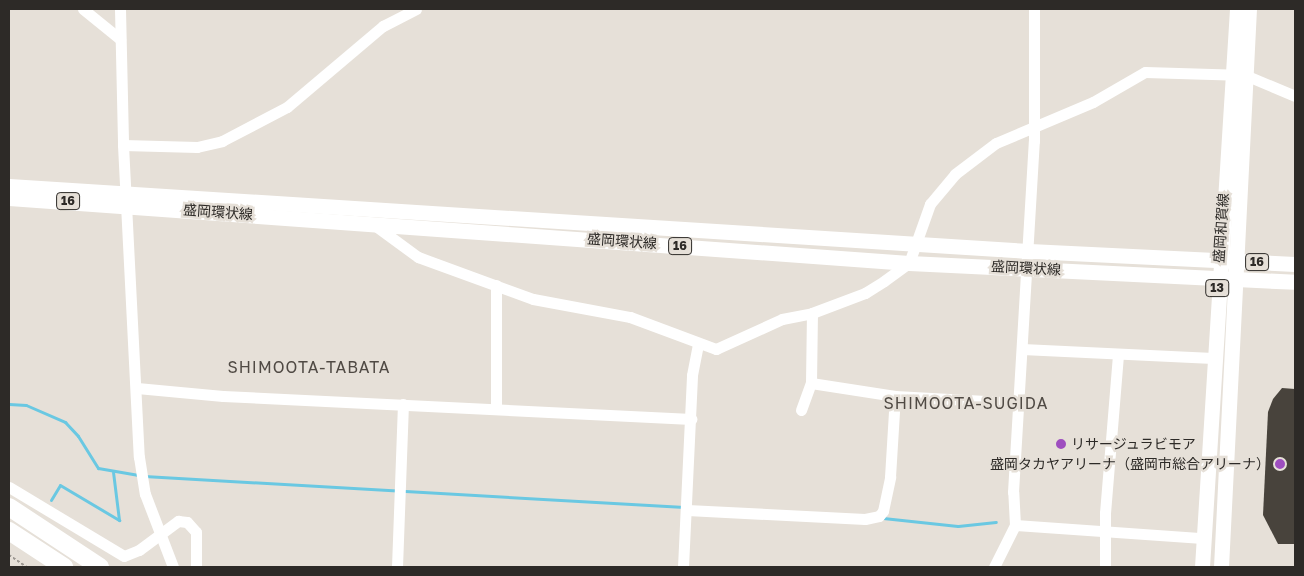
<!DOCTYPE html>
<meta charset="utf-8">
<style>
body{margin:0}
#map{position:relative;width:1304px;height:576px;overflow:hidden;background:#e6e0d8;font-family:"Golos Text","Noto Sans JP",sans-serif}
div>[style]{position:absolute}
.stream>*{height:3px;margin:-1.5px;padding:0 1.5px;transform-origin:1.5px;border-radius:1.5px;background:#6ac8e2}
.building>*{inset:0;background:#48433c}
.path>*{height:2px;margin-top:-1px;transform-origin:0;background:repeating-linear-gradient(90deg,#9d9892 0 2.5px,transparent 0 5px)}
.minor>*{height:11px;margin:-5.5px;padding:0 5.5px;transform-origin:5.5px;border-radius:5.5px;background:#fff}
.major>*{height:15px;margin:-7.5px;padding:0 7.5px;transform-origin:7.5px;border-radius:7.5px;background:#fff}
.highway>*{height:18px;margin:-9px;padding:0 9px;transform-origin:9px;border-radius:9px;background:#fff}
.dots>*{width:14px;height:14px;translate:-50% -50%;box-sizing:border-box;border:2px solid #e6e0d8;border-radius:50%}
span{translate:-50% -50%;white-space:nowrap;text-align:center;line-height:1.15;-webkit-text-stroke:5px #e6e0d8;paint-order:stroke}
.shield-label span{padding:1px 4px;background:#e6e0d8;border:1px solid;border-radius:4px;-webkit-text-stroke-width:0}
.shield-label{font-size:12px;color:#2d2a27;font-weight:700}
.street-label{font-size:14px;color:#2d2a27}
.poi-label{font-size:14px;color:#2d2a27}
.left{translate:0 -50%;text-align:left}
.right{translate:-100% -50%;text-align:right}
.quarter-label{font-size:16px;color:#504a44;letter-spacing:1px}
.frame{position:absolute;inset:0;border:10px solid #2d2a27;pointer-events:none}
</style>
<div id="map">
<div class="stream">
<i style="left:9px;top:404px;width:17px;rotate:3deg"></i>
<i style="left:26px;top:405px;width:43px;rotate:23.6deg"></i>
<i style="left:65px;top:422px;width:19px;rotate:47deg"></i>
<i style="left:78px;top:436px;width:38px;rotate:58deg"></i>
<i style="left:98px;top:468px;width:41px;rotate:9.9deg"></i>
<i style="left:144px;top:476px;width:541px;rotate:3.29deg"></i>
<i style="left:51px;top:500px;width:17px;rotate:-59deg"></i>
<i style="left:60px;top:485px;width:69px;rotate:30.7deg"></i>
<i style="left:119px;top:520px;width:48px;rotate:-97.1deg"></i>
<i style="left:883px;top:518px;width:75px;rotate:6.1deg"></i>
<i style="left:958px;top:526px;width:38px;rotate:-6deg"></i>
</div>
<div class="building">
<i style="clip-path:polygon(1282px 388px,1295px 389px,1295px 544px,1278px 544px,1263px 515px,1268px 412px,1273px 399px)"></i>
</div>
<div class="path">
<i style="left:9px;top:555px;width:22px;rotate:34deg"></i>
</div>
<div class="minor">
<i style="left:83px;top:9px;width:48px;rotate:39deg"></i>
<i style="left:120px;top:9px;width:136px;rotate:88.7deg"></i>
<i style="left:123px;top:145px;width:312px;rotate:87.1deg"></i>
<i style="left:139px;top:457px;width:37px;rotate:81deg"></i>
<i style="left:145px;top:494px;width:78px;rotate:69deg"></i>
<i style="left:123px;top:145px;width:74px;rotate:1.5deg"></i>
<i style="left:197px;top:147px;width:26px;rotate:-13deg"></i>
<i style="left:222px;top:141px;width:73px;rotate:-27.6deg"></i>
<i style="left:287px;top:107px;width:126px;rotate:-40.2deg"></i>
<i style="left:383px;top:26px;width:37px;rotate:-27deg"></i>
<i style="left:373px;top:224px;width:56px;rotate:36.3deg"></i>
<i style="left:418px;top:257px;width:122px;rotate:20.1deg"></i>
<i style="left:533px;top:299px;width:99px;rotate:10.5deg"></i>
<i style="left:630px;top:317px;width:92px;rotate:20.4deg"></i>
<i style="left:716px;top:349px;width:72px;rotate:-24.4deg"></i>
<i style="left:782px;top:319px;width:31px;rotate:-11deg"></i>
<i style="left:812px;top:313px;width:57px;rotate:-20.7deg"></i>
<i style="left:865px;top:293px;width:22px;rotate:-32deg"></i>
<i style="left:884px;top:281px;width:31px;rotate:-36deg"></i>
<i style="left:909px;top:263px;width:63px;rotate:-70.4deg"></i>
<i style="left:930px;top:204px;width:39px;rotate:-50deg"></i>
<i style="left:955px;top:174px;width:51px;rotate:-37.1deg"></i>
<i style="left:996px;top:143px;width:105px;rotate:-22.9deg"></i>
<i style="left:1093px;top:102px;width:60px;rotate:-30deg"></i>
<i style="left:1145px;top:72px;width:100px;rotate:1.7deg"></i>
<i style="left:1245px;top:75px;width:54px;rotate:22.8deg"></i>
<i style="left:1022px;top:349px;width:191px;rotate:2.7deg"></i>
<i style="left:811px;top:383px;width:85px;rotate:8.8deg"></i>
<i style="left:895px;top:396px;width:124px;rotate:3.2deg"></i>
<i style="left:137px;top:388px;width:86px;rotate:5.3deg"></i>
<i style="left:223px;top:396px;width:469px;rotate:2.8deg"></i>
<i style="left:496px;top:407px;width:122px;rotate:-90deg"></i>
<i style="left:801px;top:410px;width:29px;rotate:-70deg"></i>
<i style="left:811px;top:383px;width:70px;rotate:-89.2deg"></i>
<i style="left:9px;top:487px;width:134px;rotate:31deg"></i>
<i style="left:124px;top:556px;width:16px;rotate:-22deg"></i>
<i style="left:139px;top:550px;width:49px;rotate:-36.6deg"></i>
<i style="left:178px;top:521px;width:9px;rotate:6deg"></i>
<i style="left:187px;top:522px;width:13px;rotate:48deg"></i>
<i style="left:196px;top:532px;width:35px;rotate:90deg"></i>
<i style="left:687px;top:510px;width:178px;rotate:2.9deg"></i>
<i style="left:865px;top:519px;width:14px;rotate:-12deg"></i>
<i style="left:879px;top:516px;width:6px;rotate:-51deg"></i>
<i style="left:883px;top:511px;width:35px;rotate:-78deg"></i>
<i style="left:890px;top:477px;width:81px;rotate:-86.5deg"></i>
<i style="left:1015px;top:525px;width:188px;rotate:4deg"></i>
<i style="left:397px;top:567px;width:163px;rotate:-87.9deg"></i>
<i style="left:683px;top:567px;width:192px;rotate:-87.3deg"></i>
<i style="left:692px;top:375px;width:32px;rotate:-79deg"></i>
<i style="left:994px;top:567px;width:47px;rotate:-63.4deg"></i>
<i style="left:1015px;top:525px;width:33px;rotate:-93deg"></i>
<i style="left:1013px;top:492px;width:352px;rotate:-86.6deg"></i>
<i style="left:1034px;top:141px;width:132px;rotate:-90deg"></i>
<i style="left:1105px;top:567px;width:54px;rotate:-90deg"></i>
<i style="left:1105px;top:513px;width:158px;rotate:-85.3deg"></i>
</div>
<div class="major">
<i style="left:9px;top:186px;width:1022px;rotate:3.65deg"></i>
<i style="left:1029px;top:251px;width:266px;rotate:2.8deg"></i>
<i style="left:9px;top:198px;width:902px;rotate:4.13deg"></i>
<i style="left:909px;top:263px;width:386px;rotate:2.8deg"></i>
<i style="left:1202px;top:567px;width:559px;rotate:-86.41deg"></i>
<i style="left:1221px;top:567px;width:559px;rotate:-87.13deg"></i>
</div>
<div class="highway">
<i style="left:9px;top:507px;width:109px;rotate:33.4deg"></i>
<i style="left:9px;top:531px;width:66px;rotate:33.2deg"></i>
</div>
<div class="dots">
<i style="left:1061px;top:444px;background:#9e4ebf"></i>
<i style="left:1280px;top:464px;background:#9e4ebf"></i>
</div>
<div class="shield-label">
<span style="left:68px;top:201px">16</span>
<span style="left:680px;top:246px">16</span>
<span style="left:1257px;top:262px">16</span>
<span style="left:1217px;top:288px">13</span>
</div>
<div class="street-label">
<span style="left:218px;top:212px;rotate:4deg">盛岡環状線</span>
<span style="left:1221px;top:228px;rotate:-86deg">盛岡和賀線</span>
<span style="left:622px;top:241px;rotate:4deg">盛岡環状線</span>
<span style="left:1026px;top:268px;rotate:3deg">盛岡環状線</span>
</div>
<div class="poi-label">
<span class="left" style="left:1071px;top:444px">リサージュラビモア</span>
<span class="right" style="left:1270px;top:464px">盛岡タカヤアリーナ（盛岡市総合アリーナ）</span>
</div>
<div class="quarter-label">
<span style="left:309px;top:367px">SHIMOOTA-TABATA</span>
<span style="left:966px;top:403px">SHIMOOTA-SUGIDA</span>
</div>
<div class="frame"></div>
</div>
